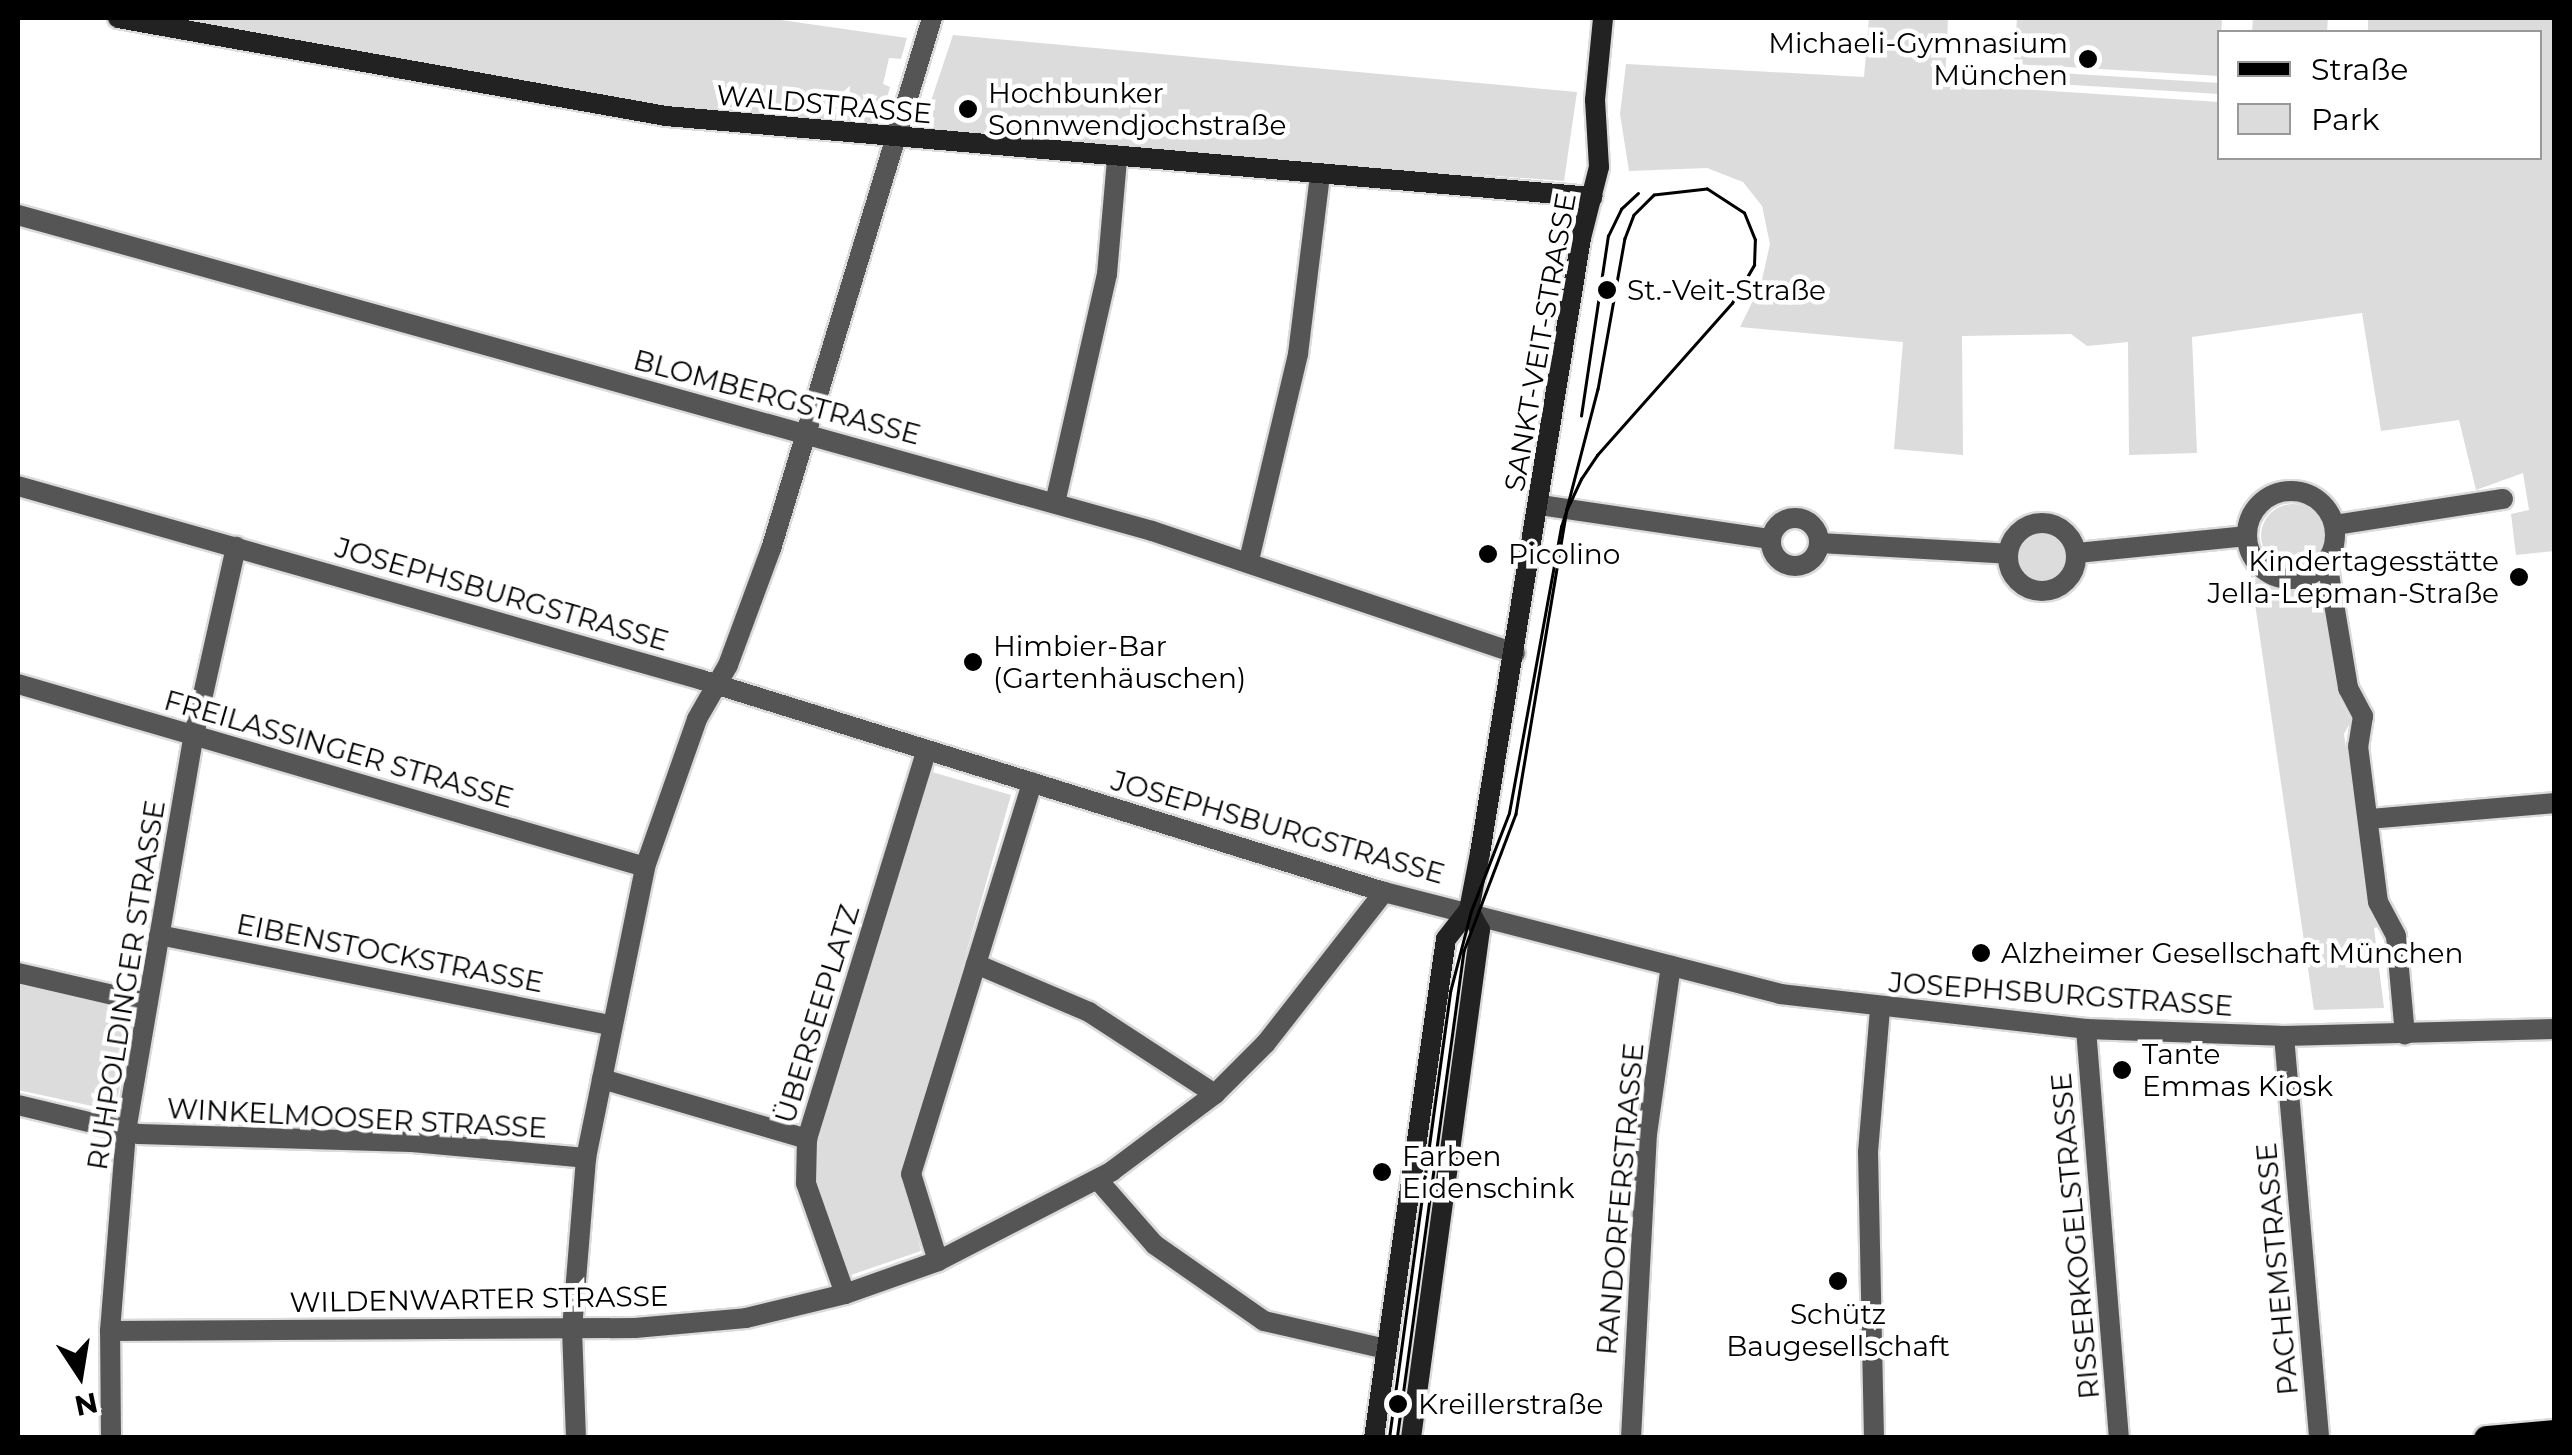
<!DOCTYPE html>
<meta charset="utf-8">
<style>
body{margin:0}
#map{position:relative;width:2572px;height:1455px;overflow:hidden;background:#fff;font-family:Montserrat,sans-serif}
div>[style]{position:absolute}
.green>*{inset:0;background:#dcdcdc}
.round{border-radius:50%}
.roads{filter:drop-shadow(2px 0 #dbdbdb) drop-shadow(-2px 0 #dbdbdb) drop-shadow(0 2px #dbdbdb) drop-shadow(0 -2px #dbdbdb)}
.street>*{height:20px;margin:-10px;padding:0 10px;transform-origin:10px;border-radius:10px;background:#555}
.street>.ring{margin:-10px;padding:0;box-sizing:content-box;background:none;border:20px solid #555;border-radius:50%}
.secondary>*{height:20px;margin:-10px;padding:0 10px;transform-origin:10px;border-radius:10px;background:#222}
.primary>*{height:25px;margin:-12.5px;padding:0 12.5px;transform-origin:12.5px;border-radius:12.5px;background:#000}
.tram>*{height:2.5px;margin:-1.25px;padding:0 1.25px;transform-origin:1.25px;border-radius:1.25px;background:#000}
.dots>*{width:28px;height:28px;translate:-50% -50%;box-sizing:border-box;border:5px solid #fff;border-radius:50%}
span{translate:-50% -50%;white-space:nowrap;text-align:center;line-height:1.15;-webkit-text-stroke:9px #fff;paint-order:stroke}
.poi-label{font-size:28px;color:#000}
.right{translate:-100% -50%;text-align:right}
.left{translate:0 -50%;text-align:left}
.street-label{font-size:28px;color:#000}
.frame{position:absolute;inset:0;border:20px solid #000;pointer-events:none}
.legend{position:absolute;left:2217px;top:30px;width:325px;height:130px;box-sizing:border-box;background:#fff;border:2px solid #999;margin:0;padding:12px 18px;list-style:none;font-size:30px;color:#000}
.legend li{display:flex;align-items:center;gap:20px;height:50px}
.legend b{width:50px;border:2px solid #999}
.north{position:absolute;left:30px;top:1325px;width:100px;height:100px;-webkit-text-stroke:8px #fff;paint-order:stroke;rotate:168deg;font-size:28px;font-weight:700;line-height:40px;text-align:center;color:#000}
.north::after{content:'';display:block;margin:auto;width:35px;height:45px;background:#000;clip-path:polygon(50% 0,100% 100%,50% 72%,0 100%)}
</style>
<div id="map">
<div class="green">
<i style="clip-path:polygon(183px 18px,767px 18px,907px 38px,901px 59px,889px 58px,883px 84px,890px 87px,878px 131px,668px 106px)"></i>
<i style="clip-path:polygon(1869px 18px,1948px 19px,1945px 84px,2219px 102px,2220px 158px,2540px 158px,2540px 32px,2368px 32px,2368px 18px,2554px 18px,2554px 551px,2516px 555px,2511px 514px,2529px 510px,2523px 473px,2476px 490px,2459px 420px,2381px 431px,2362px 313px,2192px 337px,2197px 453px,2129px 455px,2128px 342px,2087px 346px,2071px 334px,1962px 336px,1963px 455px,1894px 449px,1903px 342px,1740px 327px,1761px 284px,1770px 244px,1762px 206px,1743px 182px,1707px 168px,1629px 171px,1620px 114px,1626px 64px,1864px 77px)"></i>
<i style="clip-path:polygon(2017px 18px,2222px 18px,2219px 76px,2014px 64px)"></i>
<i style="clip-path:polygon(2253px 18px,2328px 18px,2327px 32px,2252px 32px)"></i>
<i style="clip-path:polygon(953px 35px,1577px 92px,1564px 181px,920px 134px)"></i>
<i style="clip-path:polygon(1994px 69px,2219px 83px,2219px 94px,1993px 80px)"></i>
<i class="round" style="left:2261px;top:504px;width:64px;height:64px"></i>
<i class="round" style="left:2016px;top:531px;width:50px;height:50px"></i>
<i style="clip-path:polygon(2257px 572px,2283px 588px,2313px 583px,2325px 589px,2341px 702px,2351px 721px,2344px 734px,2369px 906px,2387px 925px,2374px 928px,2384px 1008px,2314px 1010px,2251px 576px)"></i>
<i style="clip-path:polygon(932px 772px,1011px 795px,903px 1176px,921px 1251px,848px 1276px,815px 1183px,818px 1145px)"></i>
<i style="clip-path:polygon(18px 985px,115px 1006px,134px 1017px,115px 1111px,18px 1090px)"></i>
</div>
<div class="roads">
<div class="street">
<i style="left:18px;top:215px;width:1177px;rotate:15.57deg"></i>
<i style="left:1152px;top:531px;width:383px;rotate:18.6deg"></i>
<i style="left:18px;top:486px;width:711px;rotate:15.83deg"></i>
<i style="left:702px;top:680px;width:714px;rotate:17.27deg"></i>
<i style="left:1384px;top:892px;width:409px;rotate:14.4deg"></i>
<i style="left:1780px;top:994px;width:308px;rotate:6.5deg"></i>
<i style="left:2086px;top:1029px;width:198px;rotate:2deg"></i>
<i style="left:2284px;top:1036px;width:270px;rotate:-1.5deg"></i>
<i class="ring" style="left:2247px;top:491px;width:68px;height:68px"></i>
<i style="left:1055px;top:503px;width:235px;rotate:-77.2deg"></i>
<i style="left:1107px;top:274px;width:114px;rotate:-85deg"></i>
<i style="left:1540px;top:505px;width:233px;rotate:8.4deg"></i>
<i class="ring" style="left:1771px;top:518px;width:28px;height:28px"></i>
<i class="ring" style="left:2008px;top:523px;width:48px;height:48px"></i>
<i style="left:2335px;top:525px;width:170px;rotate:-8.8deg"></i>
<i style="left:1820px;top:543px;width:188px;rotate:3.3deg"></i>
<i style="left:2077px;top:553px;width:171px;rotate:-5.7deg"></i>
<i style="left:1249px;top:560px;width:212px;rotate:-76.6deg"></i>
<i style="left:1298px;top:354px;width:179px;rotate:-83deg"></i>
<i style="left:2327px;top:562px;width:128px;rotate:80.5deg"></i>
<i style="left:2348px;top:688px;width:32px;rotate:62deg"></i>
<i style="left:2363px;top:716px;width:30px;rotate:99deg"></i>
<i style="left:2358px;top:746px;width:157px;rotate:82.7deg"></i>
<i style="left:2378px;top:902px;width:38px;rotate:62deg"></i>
<i style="left:2396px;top:936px;width:99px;rotate:84.8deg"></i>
<i style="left:18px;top:684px;width:653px;rotate:16.27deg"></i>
<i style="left:2369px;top:819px;width:186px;rotate:-4.9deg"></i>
<i style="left:159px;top:935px;width:461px;rotate:11.3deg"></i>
<i style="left:976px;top:964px;width:123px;rotate:23deg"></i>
<i style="left:1089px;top:1012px;width:150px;rotate:33.1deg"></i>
<i style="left:18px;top:973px;width:133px;rotate:13deg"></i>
<i style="left:2086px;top:1029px;width:410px;rotate:85.4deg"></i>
<i style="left:2284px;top:1036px;width:404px;rotate:85deg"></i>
<i style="left:602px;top:1079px;width:214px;rotate:16.3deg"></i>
<i style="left:18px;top:1105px;width:124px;rotate:13.5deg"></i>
<i style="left:139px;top:1134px;width:272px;rotate:1.7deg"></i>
<i style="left:411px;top:1142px;width:176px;rotate:5.2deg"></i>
<i style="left:1098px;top:1180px;width:86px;rotate:48.8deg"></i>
<i style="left:1155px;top:1245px;width:133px;rotate:34.9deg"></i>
<i style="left:1264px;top:1321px;width:125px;rotate:12.9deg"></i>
<i style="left:938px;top:1261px;width:91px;rotate:-107.2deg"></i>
<i style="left:911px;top:1174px;width:410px;rotate:-72.8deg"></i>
<i style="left:845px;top:1294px;width:118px;rotate:-109.4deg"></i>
<i style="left:806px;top:1183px;width:44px;rotate:-88.7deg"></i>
<i style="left:807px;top:1139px;width:406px;rotate:-72.9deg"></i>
<i style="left:110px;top:1331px;width:525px;rotate:-0.33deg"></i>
<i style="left:635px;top:1328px;width:111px;rotate:-5.1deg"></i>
<i style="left:746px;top:1318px;width:102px;rotate:-13.6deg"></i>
<i style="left:845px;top:1294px;width:99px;rotate:-19.5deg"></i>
<i style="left:938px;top:1261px;width:196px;rotate:-27.3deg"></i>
<i style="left:1112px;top:1171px;width:129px;rotate:-36.8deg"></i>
<i style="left:1215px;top:1094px;width:72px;rotate:-45deg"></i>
<i style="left:1266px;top:1043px;width:192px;rotate:-52deg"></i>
<i style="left:111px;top:1438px;width:107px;rotate:-90.5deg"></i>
<i style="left:110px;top:1331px;width:201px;rotate:-85.4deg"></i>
<i style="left:126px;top:1131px;width:402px;rotate:-80.3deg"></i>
<i style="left:194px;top:735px;width:193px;rotate:-77.4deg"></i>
<i style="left:576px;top:1438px;width:109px;rotate:-92.1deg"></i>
<i style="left:572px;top:1329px;width:172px;rotate:-85.3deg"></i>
<i style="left:586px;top:1158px;width:297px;rotate:-78.5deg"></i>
<i style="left:645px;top:867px;width:157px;rotate:-70.6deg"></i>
<i style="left:697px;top:719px;width:62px;rotate:-60.1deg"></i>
<i style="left:728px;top:665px;width:124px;rotate:-69.7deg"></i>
<i style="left:771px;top:549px;width:555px;rotate:-73.13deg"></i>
<i style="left:1631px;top:1438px;width:304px;rotate:-87deg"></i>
<i style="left:1647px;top:1134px;width:170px;rotate:-81.9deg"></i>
<i style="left:1874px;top:1438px;width:286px;rotate:-91.2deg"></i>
<i style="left:1868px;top:1152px;width:143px;rotate:-85.2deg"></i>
</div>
<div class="secondary">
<i style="left:118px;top:18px;width:557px;rotate:10.14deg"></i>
<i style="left:666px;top:116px;width:930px;rotate:5deg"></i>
<i style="left:1374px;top:1438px;width:504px;rotate:-81.79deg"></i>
<i style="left:1446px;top:939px;width:37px;rotate:-52deg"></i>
<i style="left:1469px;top:910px;width:58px;rotate:-79.1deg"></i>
<i style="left:1480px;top:853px;width:623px;rotate:-80.67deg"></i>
<i style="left:1581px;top:238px;width:73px;rotate:-75.8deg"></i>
<i style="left:1599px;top:167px;width:67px;rotate:-93.4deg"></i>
<i style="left:1595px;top:100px;width:82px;rotate:-84.4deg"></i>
<i style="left:1411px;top:1438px;width:513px;rotate:-82.27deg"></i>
<i style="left:1480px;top:930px;width:23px;rotate:-119deg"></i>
</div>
<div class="primary">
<i style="left:2486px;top:1438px;width:68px;rotate:-5deg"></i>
</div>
</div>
<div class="tram">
<i style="left:1581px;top:416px;width:182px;rotate:-81.5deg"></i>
<i style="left:1608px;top:236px;width:30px;rotate:-64deg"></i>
<i style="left:1621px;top:209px;width:23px;rotate:-43deg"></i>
<i style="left:1389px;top:1438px;width:450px;rotate:-82.2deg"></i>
<i style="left:1450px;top:992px;width:84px;rotate:-75.5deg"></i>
<i style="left:1471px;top:911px;width:105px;rotate:-68.8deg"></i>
<i style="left:1509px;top:813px;width:291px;rotate:-79.7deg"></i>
<i style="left:1561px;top:527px;width:19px;rotate:-72deg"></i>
<i style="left:1567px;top:509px;width:33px;rotate:-65deg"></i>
<i style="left:1581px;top:479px;width:29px;rotate:-56deg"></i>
<i style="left:1597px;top:455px;width:203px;rotate:-48.4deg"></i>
<i style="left:1732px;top:303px;width:44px;rotate:-59.9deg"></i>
<i style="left:1754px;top:265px;width:25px;rotate:-88deg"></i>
<i style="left:1755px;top:240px;width:29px;rotate:-112deg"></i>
<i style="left:1744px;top:213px;width:44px;rotate:-147deg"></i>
<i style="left:1707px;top:189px;width:53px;rotate:173.5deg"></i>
<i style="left:1654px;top:195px;width:28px;rotate:135deg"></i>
<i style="left:1634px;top:215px;width:25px;rotate:111deg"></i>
<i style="left:1625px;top:238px;width:153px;rotate:100.1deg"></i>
<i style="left:1598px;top:389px;width:124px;rotate:104.5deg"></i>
<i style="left:1567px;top:509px;width:309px;rotate:99.5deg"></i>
<i style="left:1516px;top:814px;width:147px;rotate:110.8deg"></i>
<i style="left:1464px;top:951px;width:492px;rotate:97.8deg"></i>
</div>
<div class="dots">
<i style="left:2088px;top:59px;background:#000"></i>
<i style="left:968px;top:109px;background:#000"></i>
<i style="left:1607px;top:290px;background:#000"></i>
<i style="left:1488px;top:554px;background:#000"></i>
<i style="left:2519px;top:577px;background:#000"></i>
<i style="left:973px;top:662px;background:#000"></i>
<i style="left:1981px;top:953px;background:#000"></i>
<i style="left:2122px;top:1070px;background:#000"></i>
<i style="left:1382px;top:1172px;background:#000"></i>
<i style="left:1838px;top:1281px;background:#000"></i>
<i style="left:1398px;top:1404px;background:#000"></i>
</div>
<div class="poi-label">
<span class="right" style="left:2068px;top:59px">Michaeli-Gymnasium<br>München</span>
<span class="left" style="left:988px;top:109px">Hochbunker<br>Sonnwendjochstraße</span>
<span class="left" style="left:1627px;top:290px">St.-Veit-Straße</span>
<span class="left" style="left:1508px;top:554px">Picolino</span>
<span class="right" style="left:2499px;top:577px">Kindertagesstätte<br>Jella-Lepman-Straße</span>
<span class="left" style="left:993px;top:662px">Himbier-Bar<br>(Gartenhäuschen)</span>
<span class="left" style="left:2001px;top:953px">Alzheimer Gesellschaft München</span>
<span class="left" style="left:2142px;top:1070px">Tante<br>Emmas Kiosk</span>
<span class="left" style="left:1402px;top:1172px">Farben<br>Eidenschink</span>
<span style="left:1838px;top:1330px">Schütz<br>Baugesellschaft</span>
<span class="left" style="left:1418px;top:1404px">Kreillerstraße</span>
</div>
<div class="street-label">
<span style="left:824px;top:104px;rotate:5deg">WALDSTRASSE</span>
<span style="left:1540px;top:342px;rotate:-80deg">SANKT-VEIT-STRASSE</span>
<span style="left:777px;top:397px;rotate:15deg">BLOMBERGSTRASSE</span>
<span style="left:502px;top:594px;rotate:16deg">JOSEPHSBURGSTRASSE</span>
<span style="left:339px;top:749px;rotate:16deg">FREILASSINGER STRASSE</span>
<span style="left:1278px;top:827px;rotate:16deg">JOSEPHSBURGSTRASSE</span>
<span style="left:390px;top:953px;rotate:11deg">EIBENSTOCKSTRASSE</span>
<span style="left:126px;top:985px;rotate:-81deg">RUHPOLDINGER STRASSE</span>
<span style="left:2061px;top:994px;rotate:4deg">JOSEPHSBURGSTRASSE</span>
<span style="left:817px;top:1014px;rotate:-73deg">ÜBERSEEPLATZ</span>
<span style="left:357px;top:1118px;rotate:3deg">WINKELMOOSER STRASSE</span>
<span style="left:1620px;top:1199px;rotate:-85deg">RANDORFERSTRASSE</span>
<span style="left:2075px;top:1236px;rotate:-95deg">RISSERKOGELSTRASSE</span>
<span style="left:2277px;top:1269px;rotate:-95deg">PACHEMSTRASSE</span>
<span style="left:479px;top:1299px;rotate:-1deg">WILDENWARTER STRASSE</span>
</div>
<div class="frame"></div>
<ul class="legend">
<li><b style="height:12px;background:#000"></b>Straße</li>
<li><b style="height:28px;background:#dcdcdc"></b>Park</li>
</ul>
<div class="north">N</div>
</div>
